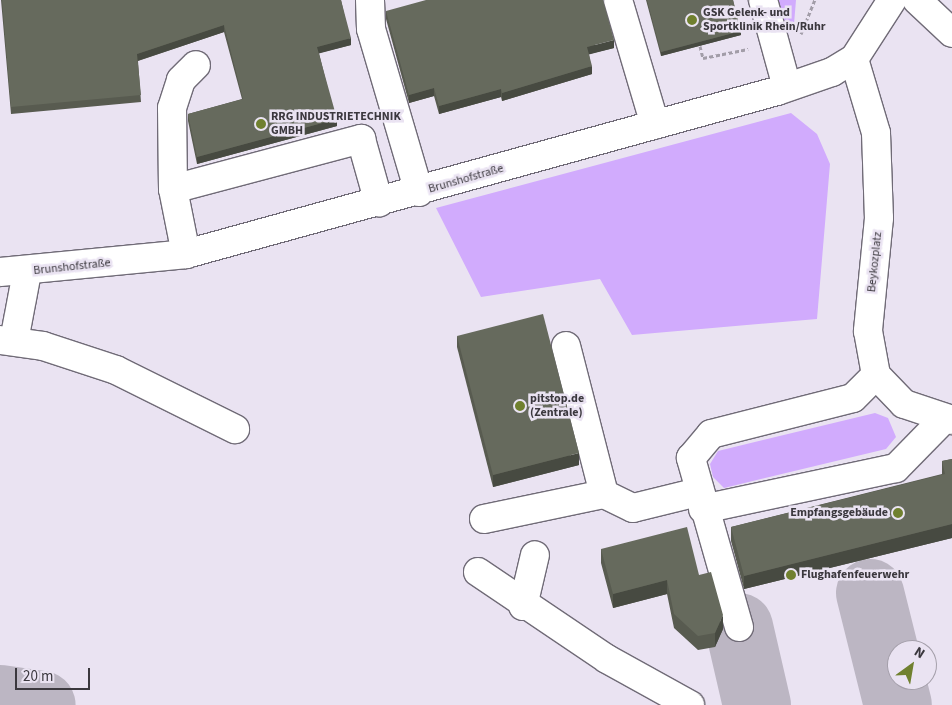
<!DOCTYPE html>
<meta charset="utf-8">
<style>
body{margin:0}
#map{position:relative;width:952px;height:705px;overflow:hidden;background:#eae3f2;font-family:"Source Sans 3",sans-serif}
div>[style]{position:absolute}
.green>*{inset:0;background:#d1abfd}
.taxiway>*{height:68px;margin:-34px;padding:0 34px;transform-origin:34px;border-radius:34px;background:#bcb6c3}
.path>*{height:3px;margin-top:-1.5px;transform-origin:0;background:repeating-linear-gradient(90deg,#a29da8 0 4px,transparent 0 6.5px)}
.roads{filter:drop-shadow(1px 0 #706b77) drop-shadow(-1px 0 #706b77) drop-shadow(0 1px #706b77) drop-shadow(0 -1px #706b77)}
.minor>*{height:28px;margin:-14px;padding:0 14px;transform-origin:14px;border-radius:14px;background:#fff}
.major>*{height:28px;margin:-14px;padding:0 14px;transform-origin:14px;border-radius:14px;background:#fff}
.wall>*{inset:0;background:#585b50}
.shaded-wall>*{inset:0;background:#474a41}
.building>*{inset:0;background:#666a5d}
.dots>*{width:14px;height:14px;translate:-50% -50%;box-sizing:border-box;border:2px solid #eae3f2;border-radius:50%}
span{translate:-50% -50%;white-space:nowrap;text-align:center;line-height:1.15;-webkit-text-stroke:5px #eae3f2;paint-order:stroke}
.poi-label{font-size:12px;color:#3b383e;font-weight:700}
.left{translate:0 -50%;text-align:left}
.right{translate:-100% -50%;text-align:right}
.street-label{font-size:12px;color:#3b383e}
.north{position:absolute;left:887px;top:640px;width:50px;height:50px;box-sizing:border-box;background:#eae3f2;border:1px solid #a49faa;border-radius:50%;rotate:32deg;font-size:14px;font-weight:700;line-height:20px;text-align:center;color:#3b383e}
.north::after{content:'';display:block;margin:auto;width:18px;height:22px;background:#70802f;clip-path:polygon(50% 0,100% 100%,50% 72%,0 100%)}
.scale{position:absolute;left:15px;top:668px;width:75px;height:22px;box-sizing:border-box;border:2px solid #3b383e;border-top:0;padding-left:6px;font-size:15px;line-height:18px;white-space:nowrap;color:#3b383e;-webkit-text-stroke:4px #eae3f2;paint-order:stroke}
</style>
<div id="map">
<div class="green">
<i style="clip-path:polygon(777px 0,796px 0,794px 24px,786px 37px)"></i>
<i style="clip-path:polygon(791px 113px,817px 134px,830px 164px,817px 319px,632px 335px,600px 279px,481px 297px,436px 208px)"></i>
<i style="clip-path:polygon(875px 413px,888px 418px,896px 437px,886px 449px,724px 488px,713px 477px,710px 464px,718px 451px)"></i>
</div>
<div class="taxiway">
<i style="left:870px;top:593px;width:115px;rotate:76deg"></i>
<i style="left:739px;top:627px;width:80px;rotate:77deg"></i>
<i style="left:0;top:699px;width:42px;rotate:8.1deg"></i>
</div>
<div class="path">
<i style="left:801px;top:34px;width:37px;rotate:-68deg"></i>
<i style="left:700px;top:46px;width:12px;rotate:76deg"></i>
<i style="left:703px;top:58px;width:46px;rotate:-11.3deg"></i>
</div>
<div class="roads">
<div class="minor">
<i style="left:370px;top:0;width:29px;rotate:88deg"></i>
<i style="left:371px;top:29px;width:170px;rotate:73.6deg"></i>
<i style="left:618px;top:0;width:130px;rotate:73.5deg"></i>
<i style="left:763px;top:0;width:90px;rotate:74.6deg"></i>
<i style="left:854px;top:59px;width:77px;rotate:73.4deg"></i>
<i style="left:876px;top:133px;width:85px;rotate:88deg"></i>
<i style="left:879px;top:218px;width:114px;rotate:95.6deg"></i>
<i style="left:868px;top:331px;width:45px;rotate:79.7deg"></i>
<i style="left:876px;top:375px;width:40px;rotate:46deg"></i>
<i style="left:904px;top:404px;width:51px;rotate:18.4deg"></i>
<i style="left:173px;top:189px;width:81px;rotate:-90.7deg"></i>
<i style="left:172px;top:108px;width:29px;rotate:-72deg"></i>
<i style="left:181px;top:80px;width:21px;rotate:-45deg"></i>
<i style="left:186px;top:254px;width:66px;rotate:-101.3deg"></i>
<i style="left:173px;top:189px;width:195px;rotate:-14.9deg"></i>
<i style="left:361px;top:139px;width:66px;rotate:74.3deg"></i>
<i style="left:0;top:272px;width:187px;rotate:-5.5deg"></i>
<i style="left:186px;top:254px;width:613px;rotate:-15.42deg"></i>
<i style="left:777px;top:91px;width:58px;rotate:-19.1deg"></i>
<i style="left:832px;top:72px;width:26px;rotate:-31deg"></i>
<i style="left:854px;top:59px;width:70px;rotate:-57.2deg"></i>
<i style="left:0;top:340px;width:43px;rotate:7.9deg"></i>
<i style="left:43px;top:346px;width:77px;rotate:18.2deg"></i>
<i style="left:116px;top:370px;width:133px;rotate:26.4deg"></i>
<i style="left:14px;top:341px;width:70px;rotate:-79.3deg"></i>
<i style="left:566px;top:346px;width:153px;rotate:75.6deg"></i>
<i style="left:703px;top:509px;width:197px;rotate:-12deg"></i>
<i style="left:896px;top:468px;width:67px;rotate:-45.6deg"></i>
<i style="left:484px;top:519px;width:123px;rotate:-11.8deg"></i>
<i style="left:604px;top:494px;width:32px;rotate:26deg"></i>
<i style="left:633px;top:508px;width:67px;rotate:-13.8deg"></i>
<i style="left:478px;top:572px;width:156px;rotate:34deg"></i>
<i style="left:607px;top:659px;width:95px;rotate:29deg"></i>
<i style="left:523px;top:606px;width:52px;rotate:-76.8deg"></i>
<i style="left:739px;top:627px;width:176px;rotate:-105.9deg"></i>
<i style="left:691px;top:458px;width:31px;rotate:-50deg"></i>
<i style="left:711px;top:434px;width:146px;rotate:-14.2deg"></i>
<i style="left:853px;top:398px;width:33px;rotate:-45deg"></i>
</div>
<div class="major">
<i style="left:917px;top:0;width:48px;rotate:43.3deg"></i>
</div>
</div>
<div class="wall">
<i style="clip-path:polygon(1px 0,341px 0,351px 45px,319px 53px,337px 126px,197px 164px,188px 121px,188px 114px,242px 99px,224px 32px,138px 61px,141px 102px,11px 114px)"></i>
<i style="clip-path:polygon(646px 0,733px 0,741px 35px,661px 56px)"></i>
<i style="clip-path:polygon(386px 11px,614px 48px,589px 54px,592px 74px,502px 101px,501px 97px,439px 114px,434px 96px,409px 103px,386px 19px)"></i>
<i style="clip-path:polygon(457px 336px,579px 465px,493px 487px,457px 347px)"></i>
<i style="clip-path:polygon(952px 459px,952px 538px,744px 589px,731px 541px,731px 527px,942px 474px,942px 461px)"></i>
<i style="clip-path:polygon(601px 549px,699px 575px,723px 629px,715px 647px,698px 650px,674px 628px,667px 594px,613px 608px,601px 563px)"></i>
</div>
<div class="shaded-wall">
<i style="clip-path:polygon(224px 25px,224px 32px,137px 61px,137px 54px)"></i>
<i style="clip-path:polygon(741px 31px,741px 35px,661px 56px,661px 52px)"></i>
<i style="clip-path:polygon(351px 38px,351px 45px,317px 54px,317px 47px)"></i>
<i style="clip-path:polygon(614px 40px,614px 48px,587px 55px,587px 47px)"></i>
<i style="clip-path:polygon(592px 66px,592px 74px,502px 101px,502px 93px)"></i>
<i style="clip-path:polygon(434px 88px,434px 96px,409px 103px,409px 95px)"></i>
<i style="clip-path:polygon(501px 89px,501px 97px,439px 114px,439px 106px)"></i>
<i style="clip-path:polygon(337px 119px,337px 126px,197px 164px,197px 157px)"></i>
<i style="clip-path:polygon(579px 453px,579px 465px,493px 487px,493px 475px)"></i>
<i style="clip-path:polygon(952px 524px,952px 538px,744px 589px,744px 576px)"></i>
<i style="clip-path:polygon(667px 580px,667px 594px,613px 608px,613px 594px)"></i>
<i style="clip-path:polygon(723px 615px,723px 629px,715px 647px,715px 633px)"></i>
</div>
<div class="building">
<i style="clip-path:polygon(2px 0,341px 0,351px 38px,317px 47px,337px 119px,197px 157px,188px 114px,243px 99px,224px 25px,137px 54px,141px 95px,11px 107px)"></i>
<i style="clip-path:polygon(426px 0,603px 0,614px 40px,587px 47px,592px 66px,502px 93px,501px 89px,439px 106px,434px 88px,409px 95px,386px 11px)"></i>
<i style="clip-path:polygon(647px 0,733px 0,741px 31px,661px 52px)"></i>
<i style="clip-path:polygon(543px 314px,579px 453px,493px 475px,457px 336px)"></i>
<i style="clip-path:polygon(952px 459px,952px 524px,744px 576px,731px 527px,945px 474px,942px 461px)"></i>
<i style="clip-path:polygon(687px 527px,699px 575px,711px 572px,723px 615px,715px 633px,698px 636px,674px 614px,667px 580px,613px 594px,601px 549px)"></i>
</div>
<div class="dots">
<i style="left:692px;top:20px;background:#70802f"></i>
<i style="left:261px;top:124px;background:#70802f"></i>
<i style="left:520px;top:406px;background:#70802f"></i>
<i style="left:898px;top:513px;background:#70802f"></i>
<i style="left:791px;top:575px;background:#70802f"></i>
</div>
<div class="poi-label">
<span class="left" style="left:703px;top:20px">GSK Gelenk- und<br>Sportklinik Rhein/Ruhr</span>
<span class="left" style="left:271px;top:124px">RRG INDUSTRIETECHNIK<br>GMBH</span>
<span class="left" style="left:530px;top:406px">pitstop.de<br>(Zentrale)</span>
<span class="right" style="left:888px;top:513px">Empfangsgebäude</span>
<span class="left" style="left:801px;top:575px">Flughafenfeuerwehr</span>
</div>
<div class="street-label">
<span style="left:466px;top:179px;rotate:-16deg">Brunshofstraße</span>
<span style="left:875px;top:262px;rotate:-84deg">Beykozplatz</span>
<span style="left:72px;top:267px;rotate:-6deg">Brunshofstraße</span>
</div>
<div class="north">N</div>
<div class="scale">20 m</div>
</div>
